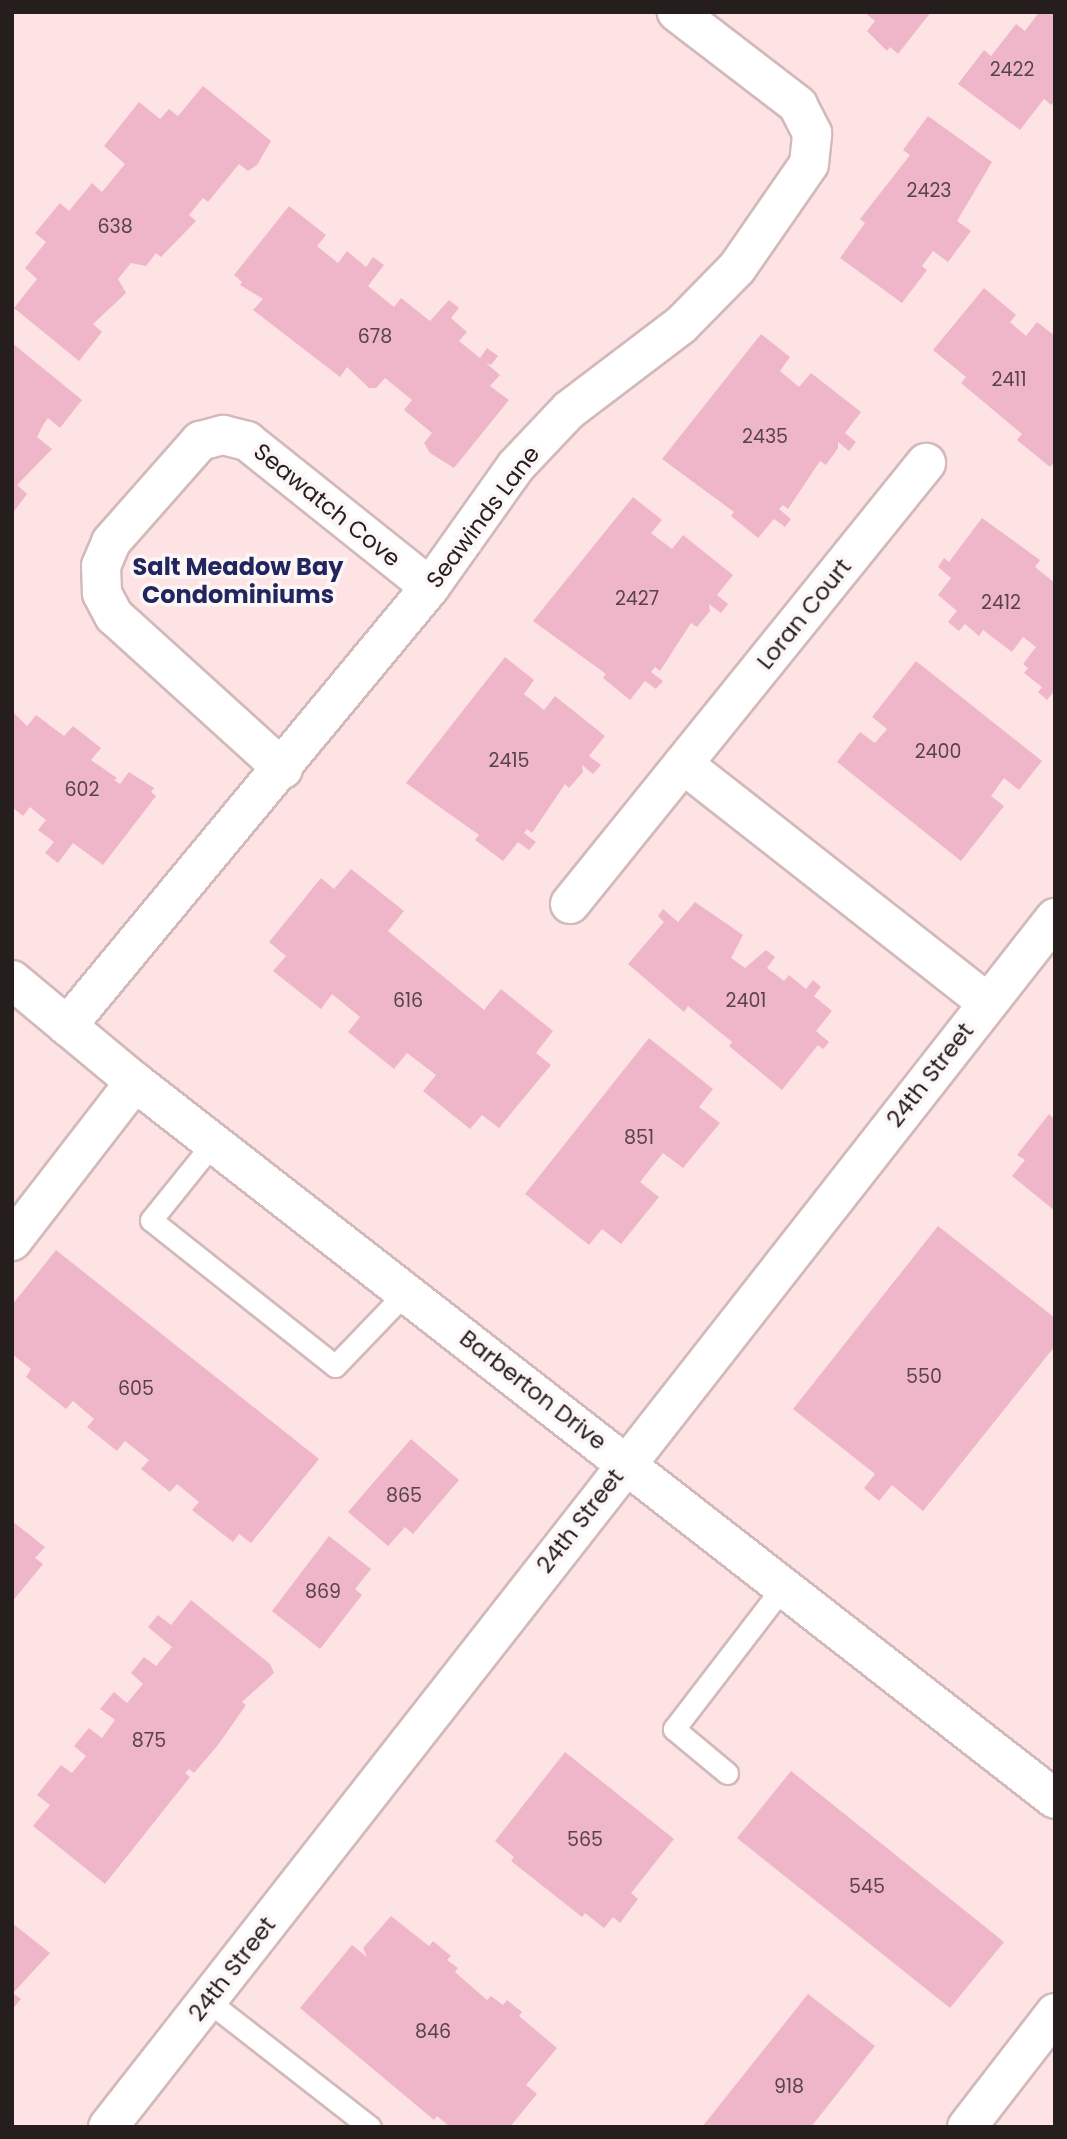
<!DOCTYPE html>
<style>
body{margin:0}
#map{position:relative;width:1067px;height:2139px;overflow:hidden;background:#fee3e4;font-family:Poppins,sans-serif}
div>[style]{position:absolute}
.building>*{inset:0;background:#efb6c9}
.roads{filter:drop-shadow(2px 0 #d3b9ba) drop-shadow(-2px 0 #d3b9ba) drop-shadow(0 2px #d3b9ba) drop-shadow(0 -2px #d3b9ba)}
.service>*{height:21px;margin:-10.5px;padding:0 10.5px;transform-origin:10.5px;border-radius:10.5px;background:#fff}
.minor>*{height:38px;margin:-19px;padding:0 19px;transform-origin:19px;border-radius:19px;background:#fff}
.tertiary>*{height:38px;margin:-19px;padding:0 19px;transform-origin:19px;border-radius:19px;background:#fff}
span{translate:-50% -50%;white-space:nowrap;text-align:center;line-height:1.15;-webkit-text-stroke:7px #fcf6f6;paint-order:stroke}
.number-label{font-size:19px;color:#584348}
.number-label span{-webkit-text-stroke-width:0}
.street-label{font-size:23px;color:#261d1d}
.neighbourhood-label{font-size:24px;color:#22265f;font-weight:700}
.frame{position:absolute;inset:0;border:14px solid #261d1d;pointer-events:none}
</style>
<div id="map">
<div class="building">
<i style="clip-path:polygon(864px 12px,931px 12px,898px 54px,890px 47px,887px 51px,867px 31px,875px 21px)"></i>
<i style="clip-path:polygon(1039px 12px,1055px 12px,1055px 101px,1051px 105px,1044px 99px,1020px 130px,958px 84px,984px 50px,991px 56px,1016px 24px,1025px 31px)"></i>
<i style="clip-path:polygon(203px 86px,271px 141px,257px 165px,248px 171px,239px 164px,208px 202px,203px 198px,189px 215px,196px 221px,161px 257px,156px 253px,146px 266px,131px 263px,118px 279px,126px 293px,93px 324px,102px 332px,79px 361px,14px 308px,37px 279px,25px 268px,46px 242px,35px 233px,60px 203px,69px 211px,92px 183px,102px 192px,125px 164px,104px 146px,139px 102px,160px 119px,169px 109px,178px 116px)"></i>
<i style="clip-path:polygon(928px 116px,992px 162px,957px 221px,971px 231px,948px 262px,933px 251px,922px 266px,927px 270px,902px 303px,840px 258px,865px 223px,860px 219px,910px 155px,903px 150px)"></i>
<i style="clip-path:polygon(289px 206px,326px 235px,317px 246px,338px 263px,347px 251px,366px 267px,373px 257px,384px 265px,368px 286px,394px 307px,401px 298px,430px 321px,449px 300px,459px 308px,451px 318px,467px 332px,459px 341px,480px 358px,487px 348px,498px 356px,491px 365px,486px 363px,500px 375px,490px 386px,509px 400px,454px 468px,430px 453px,424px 443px,432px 433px,404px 410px,412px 400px,385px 378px,376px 388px,369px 388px,347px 367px,340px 377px,253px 310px,263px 299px,240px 285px,242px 282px,234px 275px)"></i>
<i style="clip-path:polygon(984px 288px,1016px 315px,1010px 322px,1026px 336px,1037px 322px,1055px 336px,1055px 461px,1050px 467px,1017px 440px,1022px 434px,961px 383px,966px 377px,933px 350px)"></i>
<i style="clip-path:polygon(761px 334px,790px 357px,780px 371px,799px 387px,811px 373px,861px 412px,845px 433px,856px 442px,849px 451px,838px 442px,838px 448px,826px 465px,820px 461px,788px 509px,783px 505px,779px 509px,791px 519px,785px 527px,774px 519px,758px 538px,731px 516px,734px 512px,662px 459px)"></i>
<i style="clip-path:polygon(12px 343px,82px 400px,60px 428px,48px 418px,43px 425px,37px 437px,52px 449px,17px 485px,27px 494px,12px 514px)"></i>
<i style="clip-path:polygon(633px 497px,662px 520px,651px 533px,672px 549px,683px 535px,733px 575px,717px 595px,728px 604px,721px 613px,709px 604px,710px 611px,697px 627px,691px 623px,660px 671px,655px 667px,651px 672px,663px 681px,656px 689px,645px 681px,630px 700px,603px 678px,606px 674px,533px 621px)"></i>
<i style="clip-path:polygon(982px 518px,1040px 560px,1035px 567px,1055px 583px,1055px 690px,1047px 700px,1038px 692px,1042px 687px,1024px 673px,1028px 668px,1023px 664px,1036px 647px,1023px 637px,1012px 652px,983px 630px,979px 636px,965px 624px,959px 631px,948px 622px,957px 611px,938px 595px,951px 578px,938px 567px,944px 558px,949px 562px)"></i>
<i style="clip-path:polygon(505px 657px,534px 680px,524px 694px,544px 710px,555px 696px,605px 736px,589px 756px,601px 765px,593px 774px,582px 765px,583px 772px,569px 788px,565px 784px,532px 833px,527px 829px,524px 833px,536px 842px,529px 850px,518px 842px,503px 861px,475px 840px,479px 835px,406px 783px)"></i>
<i style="clip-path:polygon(916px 661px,1042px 761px,1019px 790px,1004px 778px,991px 796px,1004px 806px,961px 861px,837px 762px,860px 732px,875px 743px,887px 729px,872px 717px)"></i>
<i style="clip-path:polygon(12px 711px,27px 726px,36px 715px,64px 736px,73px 726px,101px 748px,91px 760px,117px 778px,114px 780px,120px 784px,129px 772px,154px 788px,151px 792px,156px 796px,103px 865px,73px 843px,58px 863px,45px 853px,54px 842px,38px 830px,46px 820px,30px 807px,23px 816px,12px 807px)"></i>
<i style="clip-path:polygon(351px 869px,404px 911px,388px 931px,484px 1010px,501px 989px,553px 1031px,536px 1053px,551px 1065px,499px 1128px,482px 1115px,470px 1129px,423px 1091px,436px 1075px,407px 1053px,394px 1069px,348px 1032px,360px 1017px,332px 994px,321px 1009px,273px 971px,286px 956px,269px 942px,321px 878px,334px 889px)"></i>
<i style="clip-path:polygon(695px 902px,743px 935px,731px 958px,745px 968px,766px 950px,775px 957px,767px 968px,784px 981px,789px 975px,806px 989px,813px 980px,821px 987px,814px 996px,832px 1011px,816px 1031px,829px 1042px,823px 1049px,818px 1045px,782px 1090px,729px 1046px,732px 1042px,688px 1006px,684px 1012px,628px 964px,664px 922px,658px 916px,663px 909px,678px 922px)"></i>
<i style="clip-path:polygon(649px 1038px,713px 1089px,699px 1107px,720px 1123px,683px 1168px,663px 1153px,640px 1182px,659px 1197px,621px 1244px,602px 1229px,589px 1245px,525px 1194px)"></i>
<i style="clip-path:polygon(1049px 1114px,1055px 1120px,1055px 1211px,1012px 1176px,1025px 1160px,1017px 1155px)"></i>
<i style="clip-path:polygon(938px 1226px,1055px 1318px,1055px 1346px,923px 1511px,892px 1485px,879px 1501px,864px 1488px,875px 1474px,793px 1409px)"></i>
<i style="clip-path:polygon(56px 1250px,319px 1459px,251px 1543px,239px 1534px,233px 1542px,192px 1510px,199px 1502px,177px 1484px,170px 1492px,141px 1469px,149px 1460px,125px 1441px,117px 1451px,87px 1427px,94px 1419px,73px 1401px,66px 1409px,26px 1377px,31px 1369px,12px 1354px,12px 1305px)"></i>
<i style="clip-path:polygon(411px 1439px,459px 1480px,413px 1534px,405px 1527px,388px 1546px,348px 1512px)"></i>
<i style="clip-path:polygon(12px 1521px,45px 1547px,35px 1558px,43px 1564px,12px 1602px)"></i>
<i style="clip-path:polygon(329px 1536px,371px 1569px,355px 1589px,362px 1595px,320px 1649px,272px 1611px)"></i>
<i style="clip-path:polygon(191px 1600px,270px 1664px,274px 1673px,242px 1702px,246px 1705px,218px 1745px,194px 1773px,189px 1769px,185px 1773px,190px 1777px,105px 1884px,33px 1826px,50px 1805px,37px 1795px,61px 1765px,72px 1773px,86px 1756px,74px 1746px,89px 1728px,102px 1738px,115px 1720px,100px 1709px,114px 1692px,127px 1703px,143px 1684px,131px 1673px,144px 1657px,156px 1666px,172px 1647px,148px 1627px,158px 1615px,171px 1625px)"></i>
<i style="clip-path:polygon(565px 1752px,674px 1839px,631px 1893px,638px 1899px,620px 1923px,613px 1917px,604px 1928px,585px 1913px,582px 1917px,511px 1861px,514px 1857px,495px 1841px)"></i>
<i style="clip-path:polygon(791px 1771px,1004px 1942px,950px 2008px,737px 1838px)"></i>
<i style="clip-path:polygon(391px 1916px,429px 1946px,433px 1941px,451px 1956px,447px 1960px,458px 1968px,455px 1972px,487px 2000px,491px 1996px,503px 2005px,507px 2000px,522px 2012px,519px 2016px,557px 2048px,526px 2085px,537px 2094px,510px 2127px,450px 2127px,437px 2116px,434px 2120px,300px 2008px,352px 1945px,367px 1957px,363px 1948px)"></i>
<i style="clip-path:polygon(12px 1923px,50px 1953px,13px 1993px,21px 1999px,12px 2010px)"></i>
<i style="clip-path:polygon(808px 1994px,875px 2046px,811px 2127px,702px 2127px)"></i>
</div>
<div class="roads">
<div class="service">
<i style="left:213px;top:1143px;width:99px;rotate:128.8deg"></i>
<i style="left:151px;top:1220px;width:235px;rotate:38.4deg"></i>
<i style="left:335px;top:1366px;width:103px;rotate:-46.2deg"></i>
<i style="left:727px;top:1773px;width:69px;rotate:-140.3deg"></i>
<i style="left:674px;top:1729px;width:179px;rotate:-52.5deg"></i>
<i style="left:208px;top:2001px;width:205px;rotate:37.9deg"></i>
</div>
<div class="minor">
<i style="left:683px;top:764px;width:386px;rotate:38.1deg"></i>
<i style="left:283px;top:769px;width:228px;rotate:-137.8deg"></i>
<i style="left:114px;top:616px;width:26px;rotate:-118deg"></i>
<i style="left:102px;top:593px;width:27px;rotate:-92deg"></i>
<i style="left:101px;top:566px;width:26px;rotate:-67deg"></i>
<i style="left:111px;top:542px;width:135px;rotate:-48.6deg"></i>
<i style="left:200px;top:441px;width:24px;rotate:-15deg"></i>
<i style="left:223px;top:435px;width:25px;rotate:14deg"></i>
<i style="left:247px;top:441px;width:234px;rotate:38.6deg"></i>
<i style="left:570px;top:904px;width:567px;rotate:-51.09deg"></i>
<i style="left:12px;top:980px;width:160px;rotate:39.7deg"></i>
<i style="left:135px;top:1082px;width:1166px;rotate:37.93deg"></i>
<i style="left:67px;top:1026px;width:570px;rotate:-50.41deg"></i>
<i style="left:430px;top:587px;width:148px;rotate:-54.6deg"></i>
<i style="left:516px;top:466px;width:77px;rotate:-46.6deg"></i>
<i style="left:569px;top:410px;width:141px;rotate:-37.2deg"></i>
<i style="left:681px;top:325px;width:80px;rotate:-45.5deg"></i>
<i style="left:737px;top:268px;width:126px;rotate:-55.3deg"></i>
<i style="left:809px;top:164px;width:31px;rotate:-84deg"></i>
<i style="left:812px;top:133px;width:31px;rotate:-117deg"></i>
<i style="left:798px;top:105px;width:153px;rotate:-142.5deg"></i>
<i style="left:12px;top:1241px;width:201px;rotate:-52.3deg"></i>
<i style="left:967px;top:2127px;width:144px;rotate:-52.3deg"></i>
</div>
<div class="tertiary">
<i style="left:108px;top:2127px;width:1536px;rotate:-51.93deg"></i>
</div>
</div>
<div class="number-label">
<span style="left:1012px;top:70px">2422</span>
<span style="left:929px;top:191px">2423</span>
<span style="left:115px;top:227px">638</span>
<span style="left:375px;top:337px">678</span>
<span style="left:1009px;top:380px">2411</span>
<span style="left:765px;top:437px">2435</span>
<span style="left:637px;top:599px">2427</span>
<span style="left:1001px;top:603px">2412</span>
<span style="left:938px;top:752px">2400</span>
<span style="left:509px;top:761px">2415</span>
<span style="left:82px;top:790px">602</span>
<span style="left:408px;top:1001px">616</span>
<span style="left:746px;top:1001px">2401</span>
<span style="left:639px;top:1138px">851</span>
<span style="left:924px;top:1377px">550</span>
<span style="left:136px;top:1389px">605</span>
<span style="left:404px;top:1496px">865</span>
<span style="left:323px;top:1592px">869</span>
<span style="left:149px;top:1741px">875</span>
<span style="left:585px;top:1840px">565</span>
<span style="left:867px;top:1887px">545</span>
<span style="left:433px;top:2032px">846</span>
<span style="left:789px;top:2087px">918</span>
</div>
<div class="street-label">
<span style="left:327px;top:505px;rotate:39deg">Seawatch Cove</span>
<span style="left:483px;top:517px;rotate:-53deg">Seawinds Lane</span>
<span style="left:804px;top:614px;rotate:-51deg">Loran Court</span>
<span style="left:930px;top:1075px;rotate:-52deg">24th Street</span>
<span style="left:533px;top:1390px;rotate:38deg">Barberton Drive</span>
<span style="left:580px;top:1521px;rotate:-52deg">24th Street</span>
<span style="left:232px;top:1969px;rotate:-52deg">24th Street</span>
</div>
<div class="neighbourhood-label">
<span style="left:238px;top:581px">Salt Meadow Bay<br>Condominiums</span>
</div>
<div class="frame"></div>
</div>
